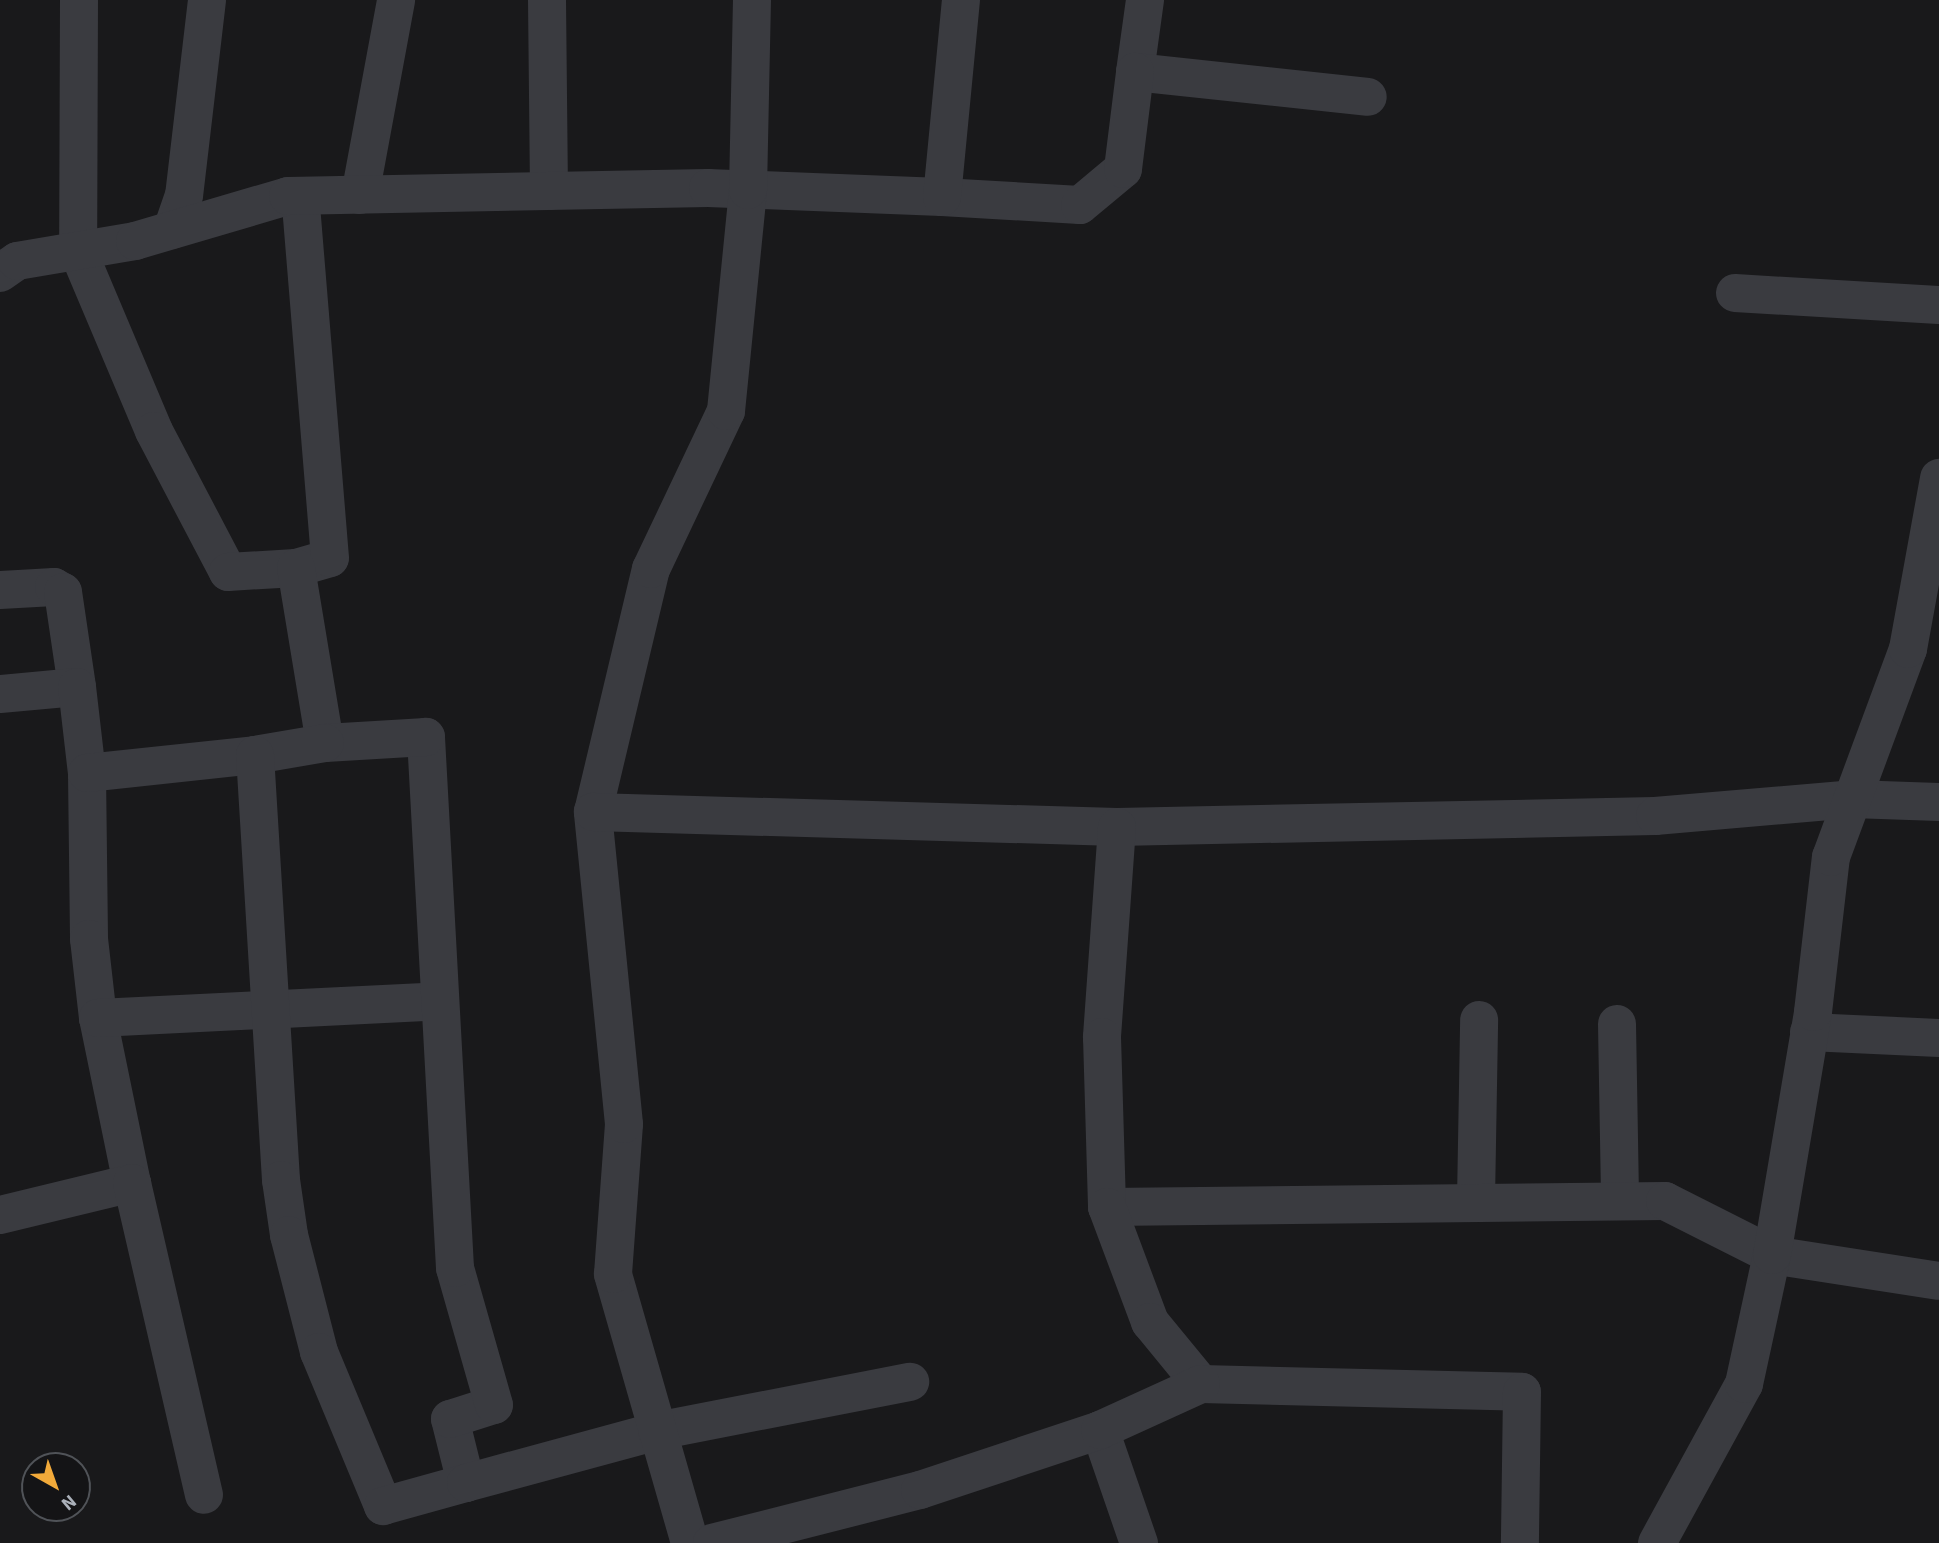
<!DOCTYPE html>
<style>
body{margin:0}
#map{position:relative;width:1939px;height:1543px;overflow:hidden;background:#19191b;font-family:"Source Sans 3",sans-serif}
div>[style]{position:absolute}
.minor>*{height:38px;margin:-19px;padding:0 19px;transform-origin:19px;border-radius:19px;background:#3a3b40}
span{translate:-50% -50%;white-space:nowrap;text-align:center;line-height:1.15;-webkit-text-stroke:7px #141416;paint-order:stroke}
.north{position:absolute;left:21px;top:1452px;width:70px;height:70px;box-sizing:border-box;background:#141416;border:2px solid #505358;border-radius:50%;rotate:140deg;font-size:19px;font-weight:700;line-height:28px;text-align:center;color:#abb1ba}
.north::after{content:'';display:block;margin:auto;width:24px;height:32px;background:#f2aa3a;clip-path:polygon(50% 0,100% 100%,50% 72%,0 100%)}
</style>
<div id="map">
<div class="minor">
<i style="left:79px;top:0;width:251px;rotate:90.2deg"></i>
<i style="left:78px;top:251px;width:195px;rotate:67.1deg"></i>
<i style="left:154px;top:431px;width:159px;rotate:62.3deg"></i>
<i style="left:228px;top:572px;width:68px;rotate:-3.4deg"></i>
<i style="left:296px;top:568px;width:35px;rotate:-16deg"></i>
<i style="left:330px;top:558px;width:363px;rotate:-94.7deg"></i>
<i style="left:547px;top:0;width:191px;rotate:89.4deg"></i>
<i style="left:1145px;top:0;width:73px;rotate:97.9deg"></i>
<i style="left:1135px;top:72px;width:234px;rotate:6.1deg"></i>
<i style="left:360px;top:195px;width:198px;rotate:-79.5deg"></i>
<i style="left:942px;top:197px;width:138px;rotate:3.3deg"></i>
<i style="left:1080px;top:205px;width:56px;rotate:-39.9deg"></i>
<i style="left:1123px;top:169px;width:98px;rotate:-82.9deg"></i>
<i style="left:172px;top:230px;width:36px;rotate:-71deg"></i>
<i style="left:184px;top:196px;width:197px;rotate:-83.3deg"></i>
<i style="left:0;top:273px;width:21px;rotate:-35deg"></i>
<i style="left:17px;top:261px;width:120px;rotate:-9.6deg"></i>
<i style="left:135px;top:241px;width:159px;rotate:-16.4deg"></i>
<i style="left:288px;top:196px;width:420px;rotate:-1.1deg"></i>
<i style="left:708px;top:188px;width:234px;rotate:2.2deg"></i>
<i style="left:942px;top:197px;width:198px;rotate:-84.5deg"></i>
<i style="left:1735px;top:293px;width:204px;rotate:3.4deg"></i>
<i style="left:296px;top:568px;width:177px;rotate:80.6deg"></i>
<i style="left:0;top:590px;width:54px;rotate:-3.2deg"></i>
<i style="left:54px;top:587px;width:10px;rotate:29deg"></i>
<i style="left:63px;top:592px;width:96px;rotate:81.6deg"></i>
<i style="left:0;top:694px;width:77px;rotate:-5.2deg"></i>
<i style="left:77px;top:687px;width:87px;rotate:83.4deg"></i>
<i style="left:87px;top:773px;width:166px;rotate:89.3deg"></i>
<i style="left:89px;top:939px;width:80px;rotate:83.5deg"></i>
<i style="left:98px;top:1018px;width:168px;rotate:78.4deg"></i>
<i style="left:87px;top:773px;width:169px;rotate:-6.1deg"></i>
<i style="left:593px;top:812px;width:250px;rotate:-76.6deg"></i>
<i style="left:651px;top:569px;width:175px;rotate:-64.6deg"></i>
<i style="left:726px;top:411px;width:222px;rotate:-84.3deg"></i>
<i style="left:748px;top:190px;width:190px;rotate:-88.8deg"></i>
<i style="left:1117px;top:827px;width:538px;rotate:-1.17deg"></i>
<i style="left:1655px;top:816px;width:198px;rotate:-4.9deg"></i>
<i style="left:1852px;top:799px;width:87px;rotate:2deg"></i>
<i style="left:98px;top:1018px;width:342px;rotate:-2.8deg"></i>
<i style="left:1617px;top:1024px;width:177px;rotate:89deg"></i>
<i style="left:1809px;top:1032px;width:130px;rotate:2.6deg"></i>
<i style="left:1476px;top:1200px;width:180px;rotate:-89deg"></i>
<i style="left:1107px;top:1207px;width:558px;rotate:-0.62deg"></i>
<i style="left:1665px;top:1201px;width:120px;rotate:26.8deg"></i>
<i style="left:1772px;top:1255px;width:169px;rotate:8.8deg"></i>
<i style="left:0;top:1215px;width:136px;rotate:-13.6deg"></i>
<i style="left:132px;top:1183px;width:320px;rotate:77deg"></i>
<i style="left:1100px;top:1430px;width:120px;rotate:71deg"></i>
<i style="left:466px;top:1483px;width:66px;rotate:-104deg"></i>
<i style="left:450px;top:1419px;width:46px;rotate:-17.7deg"></i>
<i style="left:494px;top:1405px;width:142px;rotate:-105.9deg"></i>
<i style="left:455px;top:1268px;width:532px;rotate:-93.13deg"></i>
<i style="left:426px;top:737px;width:101px;rotate:176.6deg"></i>
<i style="left:325px;top:743px;width:71px;rotate:170.3deg"></i>
<i style="left:255px;top:755px;width:426px;rotate:86.5deg"></i>
<i style="left:281px;top:1180px;width:56px;rotate:81.7deg"></i>
<i style="left:289px;top:1235px;width:121px;rotate:75.6deg"></i>
<i style="left:319px;top:1352px;width:167px;rotate:67.4deg"></i>
<i style="left:383px;top:1506px;width:86px;rotate:-15.5deg"></i>
<i style="left:466px;top:1483px;width:198px;rotate:-15.2deg"></i>
<i style="left:657px;top:1431px;width:258px;rotate:-11deg"></i>
<i style="left:690px;top:1543px;width:280px;rotate:-106deg"></i>
<i style="left:613px;top:1274px;width:150px;rotate:-85.8deg"></i>
<i style="left:624px;top:1124px;width:314px;rotate:-95.7deg"></i>
<i style="left:593px;top:812px;width:524px;rotate:1.64deg"></i>
<i style="left:1117px;top:827px;width:211px;rotate:94.1deg"></i>
<i style="left:1102px;top:1037px;width:170px;rotate:88.3deg"></i>
<i style="left:1107px;top:1207px;width:123px;rotate:69.5deg"></i>
<i style="left:1150px;top:1322px;width:80px;rotate:50.6deg"></i>
<i style="left:1201px;top:1384px;width:321px;rotate:1.4deg"></i>
<i style="left:1522px;top:1392px;width:151px;rotate:90.8deg"></i>
<i style="left:712px;top:1543px;width:215px;rotate:-14.3deg"></i>
<i style="left:920px;top:1490px;width:190px;rotate:-18.4deg"></i>
<i style="left:1100px;top:1430px;width:111px;rotate:-24.5deg"></i>
<i style="left:1657px;top:1543px;width:181px;rotate:-61.3deg"></i>
<i style="left:1744px;top:1384px;width:132px;rotate:-77.8deg"></i>
<i style="left:1772px;top:1255px;width:246px;rotate:-80.4deg"></i>
<i style="left:1813px;top:1012px;width:156px;rotate:-83.4deg"></i>
<i style="left:1831px;top:857px;width:222px;rotate:-69.7deg"></i>
<i style="left:1908px;top:649px;width:174px;rotate:-79.7deg"></i>
</div>
<div class="north">N</div>
</div>
